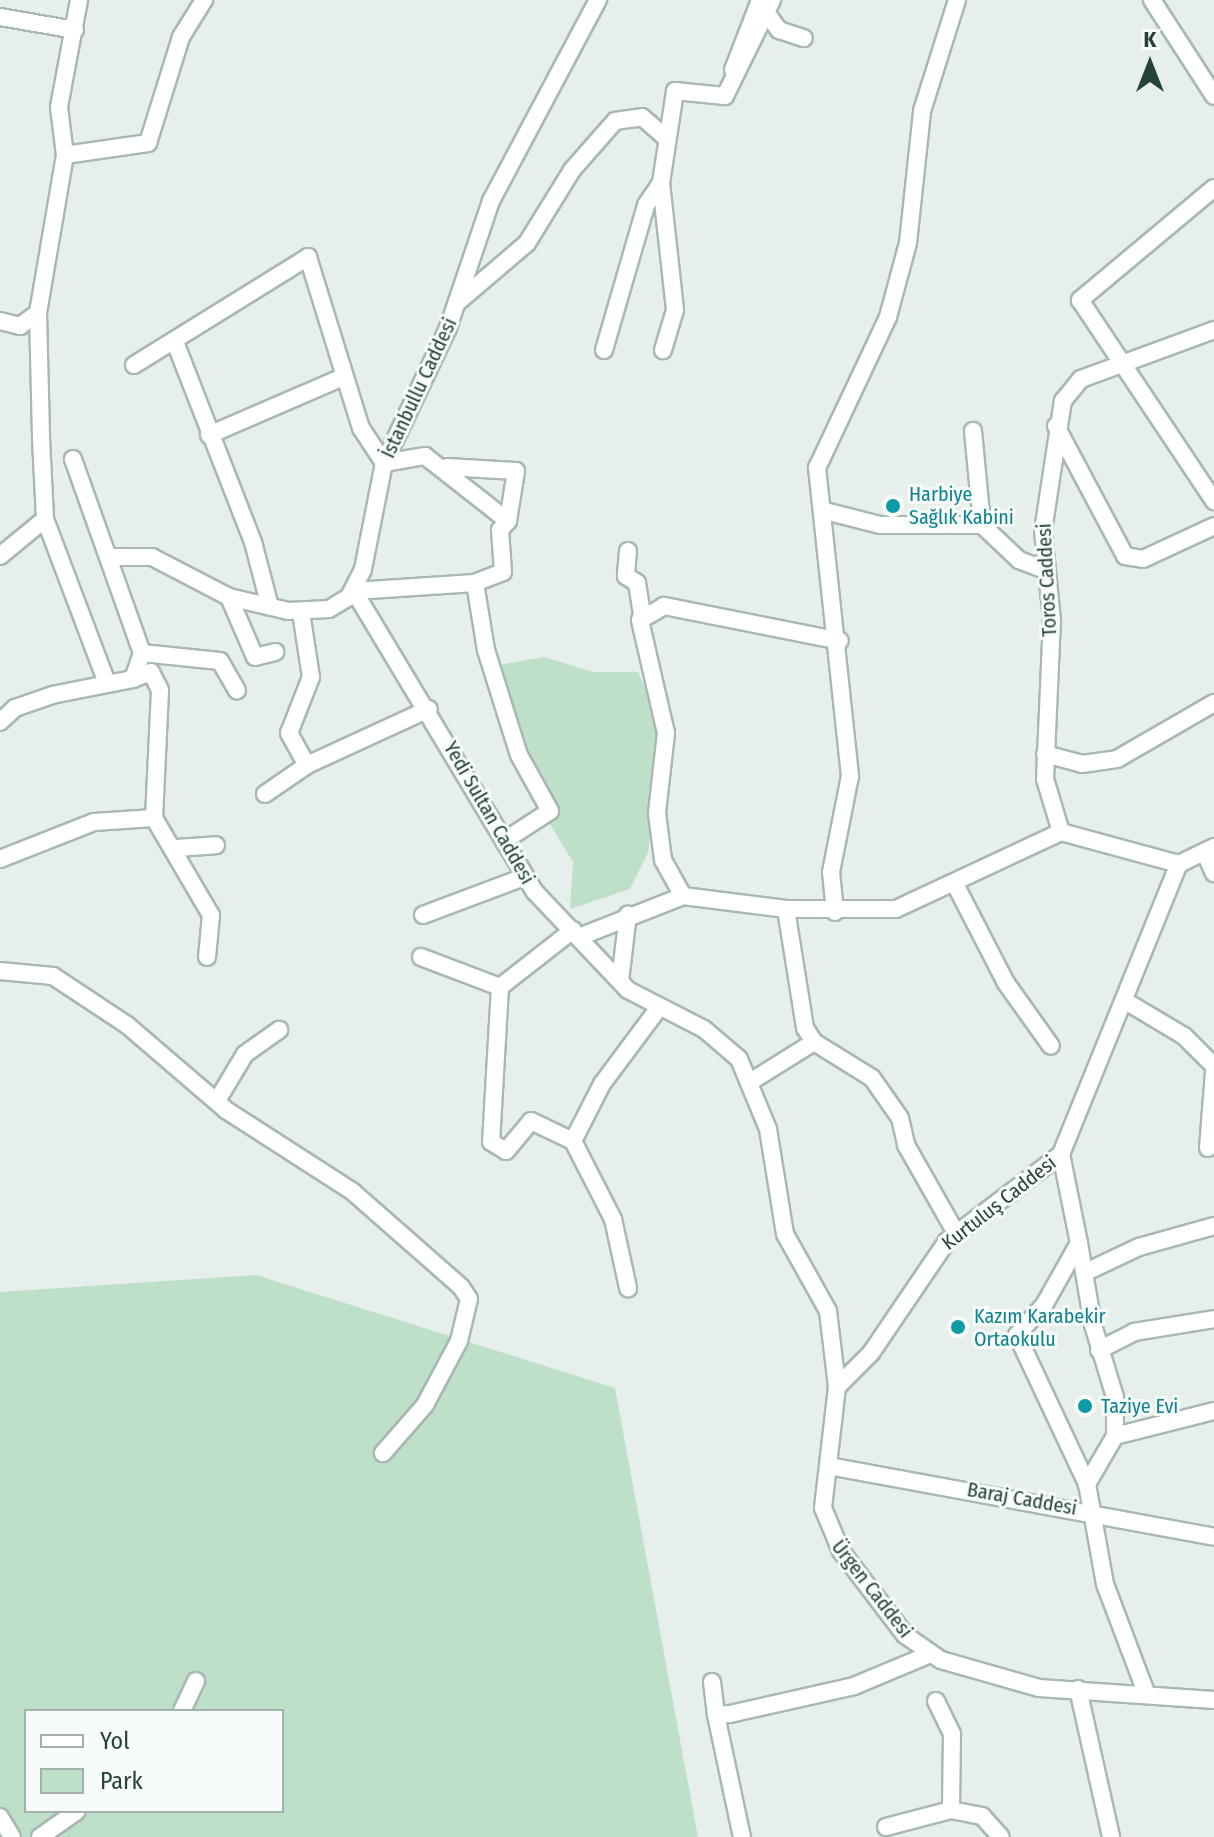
<!DOCTYPE html>
<meta charset="utf-8">
<style>
body{margin:0}
#map{position:relative;width:1214px;height:1837px;overflow:hidden;background:#e6efeb;font-family:"Fira Sans Condensed",sans-serif}
div>[style]{position:absolute}
.green>*{inset:0;background:#bfe0c8}
.roads{filter:drop-shadow(2px 0 #a8b8b2) drop-shadow(-2px 0 #a8b8b2) drop-shadow(0 2px #a8b8b2) drop-shadow(0 -2px #a8b8b2)}
.minor>*{height:16px;margin:-8px;padding:0 8px;transform-origin:8px;border-radius:8px;background:#fff}
.dots>*{width:22px;height:22px;translate:-50% -50%;box-sizing:border-box;border:4px solid #f7fbf9;border-radius:50%}
span{translate:-50% -50%;white-space:nowrap;text-align:center;line-height:1.15;-webkit-text-stroke:6px #f7fbf9;paint-order:stroke}
.street-label{font-size:20px;color:#24423a}
.culture-label{font-size:20px;color:#0d838f}
.left{translate:0 -50%;text-align:left}
.legend{position:absolute;left:24px;top:1709px;width:260px;height:104px;box-sizing:border-box;background:#f7fbf9;border:2px solid #a3b1ad;margin:0;padding:10px 14px;list-style:none;font-size:24px;color:#24423a}
.legend li{display:flex;align-items:center;gap:16px;height:40px}
.legend b{width:40px;border:2px solid #a3b1ad}
.north{position:absolute;left:1110px;top:24px;width:80px;height:80px;-webkit-text-stroke:6px #f7fbf9;paint-order:stroke;rotate:0deg;font-size:22px;font-weight:700;line-height:32px;text-align:center;color:#24423a}
.north::after{content:'';display:block;margin:auto;width:28px;height:36px;background:#24423a;clip-path:polygon(50% 0,100% 100%,50% 72%,0 100%)}
</style>
<div id="map">
<div class="green">
<i style="clip-path:polygon(544px 657px,593px 672px,638px 672px,662px 727px,648px 853px,630px 889px,570px 909px,573px 862px,518px 772px,487px 667px)"></i>
<i style="clip-path:polygon(evenodd,256px 1275px,615px 1388px,698px 1837px,0 1837px,0 1292px,256px 1275px,26px 1711px,282px 1711px,282px 1811px,26px 1811px,26px 1711px)"></i>
</div>
<div class="roads">
<div class="minor">
<i style="left:79px;top:0;width:109px;rotate:100.6deg"></i>
<i style="left:59px;top:107px;width:48px;rotate:82.9deg"></i>
<i style="left:65px;top:155px;width:160px;rotate:99.7deg"></i>
<i style="left:38px;top:313px;width:126px;rotate:88.6deg"></i>
<i style="left:41px;top:439px;width:80px;rotate:87.1deg"></i>
<i style="left:45px;top:519px;width:175px;rotate:69.3deg"></i>
<i style="left:1152px;top:0;width:114px;rotate:57.1deg"></i>
<i style="left:768px;top:15px;width:19px;rotate:54deg"></i>
<i style="left:779px;top:30px;width:26px;rotate:18deg"></i>
<i style="left:0;top:17px;width:76px;rotate:9.8deg"></i>
<i style="left:733px;top:70px;width:75px;rotate:-68.9deg"></i>
<i style="left:65px;top:155px;width:84px;rotate:-8.2deg"></i>
<i style="left:148px;top:143px;width:111px;rotate:-72.7deg"></i>
<i style="left:181px;top:37px;width:44px;rotate:-58.1deg"></i>
<i style="left:661px;top:183px;width:128px;rotate:83.7deg"></i>
<i style="left:675px;top:310px;width:42px;rotate:106.7deg"></i>
<i style="left:1214px;top:188px;width:175px;rotate:140.1deg"></i>
<i style="left:1080px;top:300px;width:242px;rotate:56.3deg"></i>
<i style="left:458px;top:302px;width:91px;rotate:-40.5deg"></i>
<i style="left:527px;top:243px;width:86px;rotate:-58.3deg"></i>
<i style="left:572px;top:170px;width:65px;rotate:-48.7deg"></i>
<i style="left:615px;top:121px;width:27px;rotate:-8deg"></i>
<i style="left:642px;top:117px;width:32px;rotate:41deg"></i>
<i style="left:0;top:321px;width:21px;rotate:14deg"></i>
<i style="left:20px;top:326px;width:22px;rotate:-36deg"></i>
<i style="left:175px;top:342px;width:215px;rotate:68.7deg"></i>
<i style="left:253px;top:542px;width:67px;rotate:75.3deg"></i>
<i style="left:604px;top:350px;width:151px;rotate:-73.8deg"></i>
<i style="left:646px;top:205px;width:27px;rotate:-56deg"></i>
<i style="left:661px;top:183px;width:93px;rotate:-81.3deg"></i>
<i style="left:675px;top:91px;width:50px;rotate:5.7deg"></i>
<i style="left:725px;top:96px;width:107px;rotate:-63.9deg"></i>
<i style="left:134px;top:365px;width:205px;rotate:-31.8deg"></i>
<i style="left:308px;top:257px;width:179px;rotate:72.8deg"></i>
<i style="left:361px;top:428px;width:42px;rotate:56.7deg"></i>
<i style="left:384px;top:463px;width:42px;rotate:-9.7deg"></i>
<i style="left:425px;top:456px;width:105px;rotate:38.1deg"></i>
<i style="left:1056px;top:426px;width:147px;rotate:62deg"></i>
<i style="left:1125px;top:556px;width:18px;rotate:9deg"></i>
<i style="left:1143px;top:559px;width:78px;rotate:-24.9deg"></i>
<i style="left:973px;top:431px;width:94px;rotate:84.5deg"></i>
<i style="left:209px;top:435px;width:146px;rotate:-23.4deg"></i>
<i style="left:447px;top:467px;width:69px;rotate:3.3deg"></i>
<i style="left:516px;top:471px;width:51px;rotate:99.1deg"></i>
<i style="left:508px;top:521px;width:12px;rotate:132deg"></i>
<i style="left:500px;top:530px;width:42px;rotate:85.9deg"></i>
<i style="left:503px;top:572px;width:30px;rotate:159deg"></i>
<i style="left:475px;top:583px;width:121px;rotate:176.2deg"></i>
<i style="left:354px;top:591px;width:351px;rotate:59deg"></i>
<i style="left:535px;top:892px;width:135px;rotate:46.5deg"></i>
<i style="left:628px;top:990px;width:85px;rotate:27.2deg"></i>
<i style="left:704px;top:1029px;width:46px;rotate:40.6deg"></i>
<i style="left:739px;top:1059px;width:76px;rotate:67.5deg"></i>
<i style="left:768px;top:1129px;width:106px;rotate:80.8deg"></i>
<i style="left:785px;top:1234px;width:88px;rotate:60.8deg"></i>
<i style="left:828px;top:1311px;width:77px;rotate:83.2deg"></i>
<i style="left:837px;top:1387px;width:122px;rotate:96.6deg"></i>
<i style="left:823px;top:1508px;width:47px;rotate:67.3deg"></i>
<i style="left:841px;top:1551px;width:106px;rotate:52.7deg"></i>
<i style="left:905px;top:1635px;width:44px;rotate:34.8deg"></i>
<i style="left:941px;top:1660px;width:102px;rotate:15.9deg"></i>
<i style="left:1039px;top:1688px;width:175px;rotate:3.9deg"></i>
<i style="left:825px;top:511px;width:57px;rotate:14.3deg"></i>
<i style="left:880px;top:525px;width:102px"></i>
<i style="left:982px;top:525px;width:51px;rotate:43.4deg"></i>
<i style="left:1019px;top:560px;width:28px;rotate:21deg"></i>
<i style="left:628px;top:551px;width:25px;rotate:95deg"></i>
<i style="left:626px;top:576px;width:13px;rotate:32deg"></i>
<i style="left:637px;top:583px;width:36px;rotate:81deg"></i>
<i style="left:0;top:556px;width:58px;rotate:-39.4deg"></i>
<i style="left:111px;top:557px;width:41px"></i>
<i style="left:152px;top:557px;width:87px;rotate:27.5deg"></i>
<i style="left:229px;top:597px;width:61px;rotate:13.3deg"></i>
<i style="left:288px;top:611px;width:41px;rotate:-2.8deg"></i>
<i style="left:329px;top:609px;width:23px;rotate:-31deg"></i>
<i style="left:349px;top:597px;width:31px;rotate:-63deg"></i>
<i style="left:363px;top:569px;width:108px;rotate:-78.8deg"></i>
<i style="left:384px;top:463px;width:149px;rotate:-64.6deg"></i>
<i style="left:448px;top:328px;width:134px;rotate:-71.3deg"></i>
<i style="left:491px;top:201px;width:228px;rotate:-62deg"></i>
<i style="left:475px;top:583px;width:68px;rotate:80.7deg"></i>
<i style="left:486px;top:650px;width:110px;rotate:72.6deg"></i>
<i style="left:519px;top:755px;width:64px;rotate:61deg"></i>
<i style="left:550px;top:811px;width:55px;rotate:146.9deg"></i>
<i style="left:229px;top:597px;width:65px;rotate:66.6deg"></i>
<i style="left:255px;top:657px;width:21px;rotate:-14deg"></i>
<i style="left:301px;top:612px;width:66px;rotate:81.3deg"></i>
<i style="left:311px;top:677px;width:60px;rotate:111.4deg"></i>
<i style="left:289px;top:733px;width:37px;rotate:61deg"></i>
<i style="left:142px;top:653px;width:78px;rotate:5.9deg"></i>
<i style="left:220px;top:661px;width:34px;rotate:60deg"></i>
<i style="left:0;top:722px;width:21px;rotate:-43deg"></i>
<i style="left:15px;top:708px;width:39px;rotate:-19deg"></i>
<i style="left:52px;top:695px;width:83px;rotate:-11.2deg"></i>
<i style="left:133px;top:679px;width:28px;rotate:-71deg"></i>
<i style="left:142px;top:653px;width:206px;rotate:-109.6deg"></i>
<i style="left:1045px;top:754px;width:38px;rotate:15deg"></i>
<i style="left:1082px;top:764px;width:35px;rotate:-8deg"></i>
<i style="left:1117px;top:759px;width:112px;rotate:-30deg"></i>
<i style="left:265px;top:794px;width:51px;rotate:-34.6deg"></i>
<i style="left:307px;top:765px;width:134px;rotate:-24.7deg"></i>
<i style="left:154px;top:818px;width:113px;rotate:59.6deg"></i>
<i style="left:211px;top:915px;width:42px;rotate:95.4deg"></i>
<i style="left:1061px;top:832px;width:55px;rotate:-106.8deg"></i>
<i style="left:1045px;top:779px;width:158px;rotate:-87.5deg"></i>
<i style="left:1052px;top:621px;width:90px;rotate:-95.7deg"></i>
<i style="left:1043px;top:531px;width:132px;rotate:-81.3deg"></i>
<i style="left:1063px;top:401px;width:28px;rotate:-51deg"></i>
<i style="left:1081px;top:379px;width:142px;rotate:-20.2deg"></i>
<i style="left:177px;top:848px;width:39px;rotate:-4deg"></i>
<i style="left:1205px;top:853px;width:22px;rotate:66deg"></i>
<i style="left:0;top:859px;width:101px;rotate:-21.5deg"></i>
<i style="left:94px;top:822px;width:60px;rotate:-3.8deg"></i>
<i style="left:154px;top:818px;width:128px;rotate:-87.3deg"></i>
<i style="left:160px;top:690px;width:20px;rotate:-117deg"></i>
<i style="left:151px;top:672px;width:19px;rotate:159deg"></i>
<i style="left:956px;top:886px;width:109px;rotate:62.7deg"></i>
<i style="left:1006px;top:983px;width:77px;rotate:54.5deg"></i>
<i style="left:683px;top:896px;width:41px;rotate:-119.1deg"></i>
<i style="left:663px;top:860px;width:47px;rotate:-97.3deg"></i>
<i style="left:657px;top:813px;width:81px;rotate:-83.6deg"></i>
<i style="left:666px;top:733px;width:116px;rotate:-103deg"></i>
<i style="left:640px;top:620px;width:28px;rotate:-30deg"></i>
<i style="left:664px;top:606px;width:179px;rotate:11.2deg"></i>
<i style="left:786px;top:909px;width:121px;rotate:80.9deg"></i>
<i style="left:805px;top:1028px;width:17px;rotate:57deg"></i>
<i style="left:814px;top:1042px;width:68px;rotate:31.8deg"></i>
<i style="left:872px;top:1078px;width:49px;rotate:55deg"></i>
<i style="left:900px;top:1118px;width:28px;rotate:77deg"></i>
<i style="left:906px;top:1145px;width:101px;rotate:60.4deg"></i>
<i style="left:835px;top:912px;width:40px;rotate:-95.7deg"></i>
<i style="left:831px;top:872px;width:98px;rotate:-78.8deg"></i>
<i style="left:850px;top:776px;width:310px;rotate:-96.1deg"></i>
<i style="left:817px;top:468px;width:167px;rotate:-64.8deg"></i>
<i style="left:888px;top:317px;width:77px;rotate:-74.9deg"></i>
<i style="left:908px;top:243px;width:133px;rotate:-83.9deg"></i>
<i style="left:922px;top:111px;width:116px;rotate:-72.5deg"></i>
<i style="left:423px;top:915px;width:108px;rotate:-20.6deg"></i>
<i style="left:573px;top:930px;width:93px;rotate:142deg"></i>
<i style="left:500px;top:987px;width:155px;rotate:93.3deg"></i>
<i style="left:491px;top:1142px;width:17px;rotate:31deg"></i>
<i style="left:506px;top:1151px;width:39px;rotate:-50deg"></i>
<i style="left:531px;top:1121px;width:47px;rotate:25.5deg"></i>
<i style="left:573px;top:1141px;width:64px;rotate:-63deg"></i>
<i style="left:602px;top:1084px;width:94px;rotate:-53.3deg"></i>
<i style="left:579px;top:937px;width:112px;rotate:-21.5deg"></i>
<i style="left:683px;top:896px;width:104px;rotate:7.2deg"></i>
<i style="left:786px;top:909px;width:110px"></i>
<i style="left:896px;top:909px;width:182px;rotate:-25deg"></i>
<i style="left:1061px;top:832px;width:122px;rotate:15.2deg"></i>
<i style="left:1179px;top:864px;width:39px;rotate:-26deg"></i>
<i style="left:421px;top:957px;width:85px;rotate:20.8deg"></i>
<i style="left:0;top:971px;width:53px;rotate:5.4deg"></i>
<i style="left:53px;top:976px;width:89px;rotate:33.5deg"></i>
<i style="left:127px;top:1025px;width:130px;rotate:40.6deg"></i>
<i style="left:226px;top:1110px;width:151px;rotate:32.8deg"></i>
<i style="left:353px;top:1192px;width:144px;rotate:41.3deg"></i>
<i style="left:461px;top:1287px;width:14px;rotate:56deg"></i>
<i style="left:469px;top:1299px;width:43px;rotate:103.4deg"></i>
<i style="left:459px;top:1341px;width:72px;rotate:118deg"></i>
<i style="left:425px;top:1405px;width:64px;rotate:131.2deg"></i>
<i style="left:620px;top:981px;width:67px;rotate:-83.2deg"></i>
<i style="left:1127px;top:1002px;width:66px;rotate:30.8deg"></i>
<i style="left:1184px;top:1036px;width:42px;rotate:45deg"></i>
<i style="left:750px;top:1082px;width:75px;rotate:-32deg"></i>
<i style="left:218px;top:1099px;width:52px;rotate:-59deg"></i>
<i style="left:245px;top:1054px;width:42px;rotate:-35.2deg"></i>
<i style="left:573px;top:1141px;width:88px;rotate:62.9deg"></i>
<i style="left:613px;top:1219px;width:71px;rotate:77.7deg"></i>
<i style="left:1208px;top:1148px;width:76px;rotate:-85.5deg"></i>
<i style="left:1061px;top:1154px;width:91px;rotate:78.6deg"></i>
<i style="left:1079px;top:1243px;width:71px;rotate:119.4deg"></i>
<i style="left:1044px;top:1305px;width:40px;rotate:132deg"></i>
<i style="left:1017px;top:1335px;width:165px;rotate:64.8deg"></i>
<i style="left:1087px;top:1484px;width:102px;rotate:79.8deg"></i>
<i style="left:1105px;top:1584px;width:113px;rotate:69.3deg"></i>
<i style="left:1079px;top:1243px;width:83px;rotate:80.3deg"></i>
<i style="left:1093px;top:1325px;width:75px;rotate:73deg"></i>
<i style="left:1115px;top:1397px;width:39px;rotate:90deg"></i>
<i style="left:1115px;top:1436px;width:56px;rotate:120.3deg"></i>
<i style="left:1086px;top:1272px;width:59px;rotate:-25.3deg"></i>
<i style="left:1139px;top:1247px;width:78px;rotate:-15.6deg"></i>
<i style="left:1099px;top:1350px;width:39px;rotate:-27deg"></i>
<i style="left:1134px;top:1332px;width:81px;rotate:-9.2deg"></i>
<i style="left:837px;top:1387px;width:48px;rotate:-45deg"></i>
<i style="left:871px;top:1353px;width:135px;rotate:-55.8deg"></i>
<i style="left:947px;top:1241px;width:143px;rotate:-37.3deg"></i>
<i style="left:1061px;top:1154px;width:313px;rotate:-67.9deg"></i>
<i style="left:1115px;top:1436px;width:102px;rotate:-14.2deg"></i>
<i style="left:829px;top:1466px;width:391px;rotate:10.4deg"></i>
<i style="left:712px;top:1682px;width:33px;rotate:83deg"></i>
<i style="left:716px;top:1715px;width:14px;rotate:-4deg"></i>
<i style="left:730px;top:1714px;width:127px;rotate:-12.7deg"></i>
<i style="left:854px;top:1686px;width:80px;rotate:-22.7deg"></i>
<i style="left:1078px;top:1689px;width:152px;rotate:77.4deg"></i>
<i style="left:936px;top:1701px;width:37px;rotate:64deg"></i>
<i style="left:952px;top:1734px;width:76px;rotate:90.8deg"></i>
<i style="left:951px;top:1810px;width:32px;rotate:11deg"></i>
<i style="left:982px;top:1816px;width:28px;rotate:48deg"></i>
<i style="left:182px;top:1711px;width:33px;rotate:-65deg"></i>
<i style="left:716px;top:1715px;width:125px;rotate:78deg"></i>
<i style="left:0;top:1817px;width:23px;rotate:59deg"></i>
<i style="left:886px;top:1827px;width:67px;rotate:-14.7deg"></i>
<i style="left:40px;top:1837px;width:45px;rotate:-35.1deg"></i>
</div>
</div>
<div class="dots">
<i style="left:893px;top:506px;background:#0f9aa8"></i>
<i style="left:958px;top:1327px;background:#0f9aa8"></i>
<i style="left:1085px;top:1406px;background:#0f9aa8"></i>
</div>
<div class="street-label">
<span style="left:419px;top:388px;rotate:-65deg">İstanbullu Caddesi</span>
<span style="left:1047px;top:580px;rotate:-93deg">Toros Caddesi</span>
<span style="left:489px;top:813px;rotate:60deg">Yedi Sultan Caddesi</span>
<span style="left:999px;top:1203px;rotate:-38deg">Kurtuluş Caddesi</span>
<span style="left:1022px;top:1499px;rotate:10deg">Baraj Caddesi</span>
<span style="left:872px;top:1589px;rotate:52deg">Ürgen Caddesi</span>
</div>
<div class="culture-label">
<span class="left" style="left:909px;top:506px">Harbiye<br>Sağlık Kabini</span>
<span class="left" style="left:974px;top:1328px">Kazım Karabekir<br>Ortaokulu</span>
<span class="left" style="left:1101px;top:1406px">Taziye Evi</span>
</div>
<ul class="legend">
<li><b style="height:10px;background:#fff"></b>Yol</li>
<li><b style="height:22px;background:#bfe0c8"></b>Park</li>
</ul>
<div class="north">K</div>
</div>
